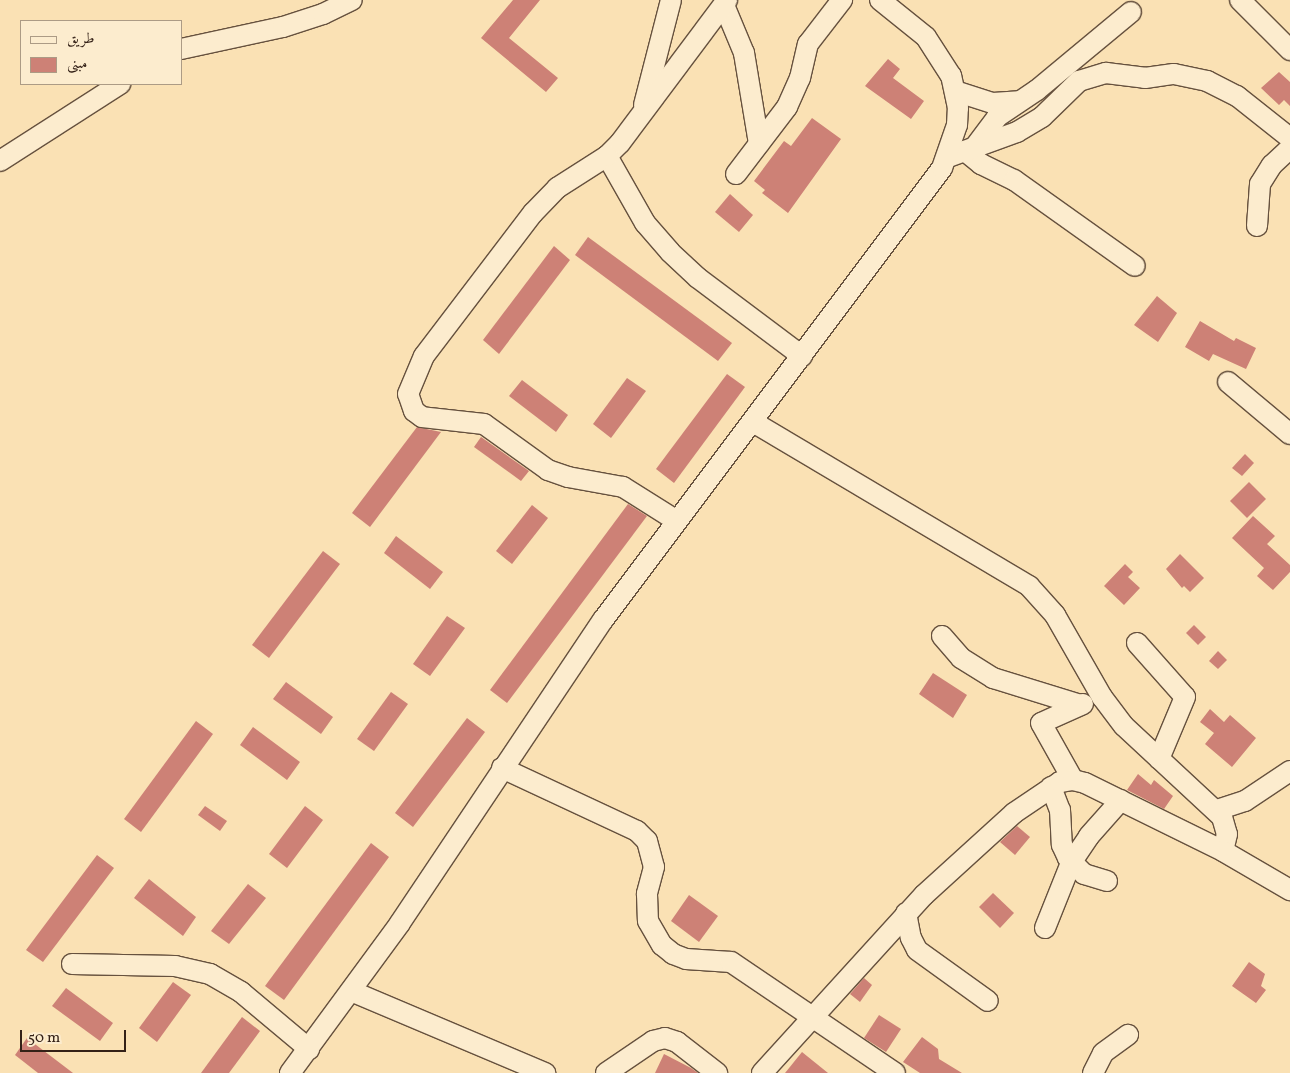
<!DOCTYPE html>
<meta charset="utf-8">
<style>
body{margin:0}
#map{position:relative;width:1290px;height:1073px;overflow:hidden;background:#fae1b4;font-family:Vollkorn,Amiri,serif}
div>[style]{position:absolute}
.building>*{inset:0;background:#cd8176}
.roads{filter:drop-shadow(1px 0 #66513e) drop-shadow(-1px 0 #66513e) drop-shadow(0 1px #66513e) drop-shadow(0 -1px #66513e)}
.minor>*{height:20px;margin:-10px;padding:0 10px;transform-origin:10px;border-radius:10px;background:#fcecce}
span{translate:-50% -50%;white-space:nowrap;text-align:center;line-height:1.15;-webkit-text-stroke:4px #fcecce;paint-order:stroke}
.legend{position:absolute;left:20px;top:20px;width:162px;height:65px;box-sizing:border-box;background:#fcecce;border:1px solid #ac9b85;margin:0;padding:6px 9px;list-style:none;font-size:15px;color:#342117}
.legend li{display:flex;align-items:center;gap:10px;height:25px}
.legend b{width:25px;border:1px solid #ac9b85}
.scale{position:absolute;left:20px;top:1030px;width:106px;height:22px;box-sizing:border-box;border:2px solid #342117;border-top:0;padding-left:6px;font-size:15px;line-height:18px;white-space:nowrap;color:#342117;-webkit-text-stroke:4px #fcecce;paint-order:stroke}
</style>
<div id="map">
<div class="building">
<i style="clip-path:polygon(513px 0,540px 0,509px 38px,558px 78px,546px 92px,481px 38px)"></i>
<i style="clip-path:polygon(888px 59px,900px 69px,893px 78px,924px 101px,911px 119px,865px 86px)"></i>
<i style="clip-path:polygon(1279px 72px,1290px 82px,1290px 106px,1284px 100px,1279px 105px,1261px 88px)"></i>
<i style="clip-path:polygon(812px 118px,841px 139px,788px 213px,762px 193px,765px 190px,754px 181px,784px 141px,791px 146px)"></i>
<i style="clip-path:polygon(730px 194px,753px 215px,739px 232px,715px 212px)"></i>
<i style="clip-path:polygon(588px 237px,732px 343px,718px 361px,575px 255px)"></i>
<i style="clip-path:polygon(554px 246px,570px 260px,499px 354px,483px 340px)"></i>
<i style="clip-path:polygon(1157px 296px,1177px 313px,1158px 342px,1134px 325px)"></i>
<i style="clip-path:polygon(1200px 321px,1234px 341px,1236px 338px,1256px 348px,1246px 369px,1213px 354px,1209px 361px,1185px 347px)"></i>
<i style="clip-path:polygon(727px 374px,745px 387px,674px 483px,656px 469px)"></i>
<i style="clip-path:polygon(627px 378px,646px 391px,611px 438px,593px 424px)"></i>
<i style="clip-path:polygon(522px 380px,568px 415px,556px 432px,509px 396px)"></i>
<i style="clip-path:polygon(417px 427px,441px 432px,370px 527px,352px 513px)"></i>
<i style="clip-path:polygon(481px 437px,529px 471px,521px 481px,474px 447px)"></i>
<i style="clip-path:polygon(1245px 454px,1254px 463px,1242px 476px,1232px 468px)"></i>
<i style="clip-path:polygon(1249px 482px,1266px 499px,1247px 518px,1230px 501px)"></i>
<i style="clip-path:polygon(628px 504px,647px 516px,507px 703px,490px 690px)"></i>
<i style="clip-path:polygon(532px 505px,548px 518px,512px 564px,496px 551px)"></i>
<i style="clip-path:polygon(1253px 516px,1275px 536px,1267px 544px,1290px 565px,1290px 572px,1273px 590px,1257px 576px,1264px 568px,1232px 538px)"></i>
<i style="clip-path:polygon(396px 536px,443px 572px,430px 589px,384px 553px)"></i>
<i style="clip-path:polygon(323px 551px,340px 564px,269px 658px,252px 645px)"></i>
<i style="clip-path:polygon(1180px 554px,1204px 578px,1190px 592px,1184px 586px,1182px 588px,1166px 569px)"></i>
<i style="clip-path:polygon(1125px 564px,1133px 572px,1128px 577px,1140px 588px,1124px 605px,1104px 586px)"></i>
<i style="clip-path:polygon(447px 616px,465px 628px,430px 676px,413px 664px)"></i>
<i style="clip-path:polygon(1194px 625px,1206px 637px,1198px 645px,1186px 633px)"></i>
<i style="clip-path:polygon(1218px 651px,1227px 660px,1218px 669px,1209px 661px)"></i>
<i style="clip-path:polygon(933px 673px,967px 695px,953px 718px,919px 694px)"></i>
<i style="clip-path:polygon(286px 682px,333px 717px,321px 734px,273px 699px)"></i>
<i style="clip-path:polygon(391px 692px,408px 704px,374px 751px,357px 739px)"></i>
<i style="clip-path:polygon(1210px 709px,1224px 722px,1230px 715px,1256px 738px,1232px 767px,1205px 744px,1214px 733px,1200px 722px)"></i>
<i style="clip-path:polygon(467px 718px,485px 732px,413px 827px,395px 813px)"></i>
<i style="clip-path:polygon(196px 721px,213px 734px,141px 832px,124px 819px)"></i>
<i style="clip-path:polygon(253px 727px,300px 762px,287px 780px,240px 745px)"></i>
<i style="clip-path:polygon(1138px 774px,1151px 785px,1154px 780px,1173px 796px,1164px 809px,1127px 790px)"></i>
<i style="clip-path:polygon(205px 806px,227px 821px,220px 831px,198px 815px)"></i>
<i style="clip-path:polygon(305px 806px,323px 820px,287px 868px,269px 854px)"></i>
<i style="clip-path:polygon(1017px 826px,1030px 837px,1015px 855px,1000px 842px)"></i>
<i style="clip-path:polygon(371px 843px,389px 857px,284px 1000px,265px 986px)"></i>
<i style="clip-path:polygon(97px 855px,114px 868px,43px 962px,26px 950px)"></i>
<i style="clip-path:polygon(149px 879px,196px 917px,183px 936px,134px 898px)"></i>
<i style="clip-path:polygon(248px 884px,266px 898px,229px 944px,211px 931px)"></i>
<i style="clip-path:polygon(993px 893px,1014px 913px,1000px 928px,979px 907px)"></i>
<i style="clip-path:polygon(689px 895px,718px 916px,699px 942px,671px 921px)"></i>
<i style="clip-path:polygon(1249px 962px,1265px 974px,1261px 986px,1266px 990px,1256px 1003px,1232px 986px)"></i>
<i style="clip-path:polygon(864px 978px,872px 985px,860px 1002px,850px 994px)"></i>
<i style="clip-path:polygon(173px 982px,191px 995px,157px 1042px,139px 1028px)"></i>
<i style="clip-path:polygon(66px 988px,113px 1023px,100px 1041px,52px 1006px)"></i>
<i style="clip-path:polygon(879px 1015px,901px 1029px,886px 1052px,864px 1038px)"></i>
<i style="clip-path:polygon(242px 1017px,260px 1031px,229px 1073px,201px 1073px)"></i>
<i style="clip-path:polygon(922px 1037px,938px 1049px,939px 1059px,962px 1073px,920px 1073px,903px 1062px)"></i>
<i style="clip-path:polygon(27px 1038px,73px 1073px,38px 1073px,15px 1055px)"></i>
<i style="clip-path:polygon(802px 1052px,828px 1073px,785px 1073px)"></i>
<i style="clip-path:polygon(664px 1054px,691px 1068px,698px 1073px,655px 1073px)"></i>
</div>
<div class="roads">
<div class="minor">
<i style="left:1240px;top:0;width:71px;rotate:45deg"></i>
<i style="left:724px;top:5px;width:52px;rotate:67.4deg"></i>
<i style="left:744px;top:53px;width:92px;rotate:80.6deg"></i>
<i style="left:181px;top:49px;width:104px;rotate:-12.2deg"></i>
<i style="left:283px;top:27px;width:42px;rotate:-18deg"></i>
<i style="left:323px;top:14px;width:32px;rotate:-26deg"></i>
<i style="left:955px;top:91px;width:40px;rotate:18deg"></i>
<i style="left:993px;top:103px;width:26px;rotate:-4deg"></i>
<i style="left:644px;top:105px;width:108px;rotate:-75.6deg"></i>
<i style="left:974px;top:148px;width:39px;rotate:-53deg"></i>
<i style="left:997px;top:117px;width:48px;rotate:-34deg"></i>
<i style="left:1037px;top:90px;width:122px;rotate:-39.7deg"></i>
<i style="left:965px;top:151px;width:21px;rotate:39deg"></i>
<i style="left:981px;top:164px;width:37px;rotate:26deg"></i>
<i style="left:1014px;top:180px;width:148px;rotate:35.4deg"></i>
<i style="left:607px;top:156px;width:77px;rotate:60.4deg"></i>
<i style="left:645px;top:223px;width:38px;rotate:49deg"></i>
<i style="left:670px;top:252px;width:38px;rotate:43deg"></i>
<i style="left:698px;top:278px;width:130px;rotate:36.9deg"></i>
<i style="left:948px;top:157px;width:73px;rotate:-19.9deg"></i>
<i style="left:1017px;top:132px;width:29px;rotate:-31deg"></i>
<i style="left:1042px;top:117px;width:52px;rotate:-44.2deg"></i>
<i style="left:1079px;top:81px;width:28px;rotate:-17deg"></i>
<i style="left:1106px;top:73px;width:39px;rotate:7deg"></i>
<i style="left:1145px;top:78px;width:29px;rotate:-8deg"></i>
<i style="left:1174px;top:74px;width:34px;rotate:12deg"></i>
<i style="left:1207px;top:81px;width:34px;rotate:27deg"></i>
<i style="left:1237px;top:96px;width:68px;rotate:38.4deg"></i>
<i style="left:0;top:161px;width:143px;rotate:-32.7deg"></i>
<i style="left:736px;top:174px;width:84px;rotate:-52.7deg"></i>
<i style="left:787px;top:107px;width:32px;rotate:-66deg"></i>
<i style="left:800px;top:78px;width:35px;rotate:-77deg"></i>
<i style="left:808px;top:44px;width:56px;rotate:-52.3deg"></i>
<i style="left:1257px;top:226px;width:42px;rotate:-85.9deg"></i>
<i style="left:1260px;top:184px;width:22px;rotate:-58deg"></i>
<i style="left:1272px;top:165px;width:25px;rotate:-43deg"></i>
<i style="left:1228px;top:382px;width:81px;rotate:40deg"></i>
<i style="left:753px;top:422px;width:321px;rotate:30.7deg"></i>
<i style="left:1029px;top:586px;width:39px;rotate:48deg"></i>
<i style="left:1055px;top:615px;width:95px;rotate:60.2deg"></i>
<i style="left:1102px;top:697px;width:36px;rotate:53deg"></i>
<i style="left:1124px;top:726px;width:134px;rotate:42.9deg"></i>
<i style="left:1222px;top:817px;width:18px;rotate:74deg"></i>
<i style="left:1227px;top:834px;width:17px;rotate:103deg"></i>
<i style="left:677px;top:521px;width:64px;rotate:-147.8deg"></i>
<i style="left:623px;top:487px;width:56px;rotate:-169.7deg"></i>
<i style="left:568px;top:477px;width:21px;rotate:-161deg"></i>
<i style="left:548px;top:470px;width:79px;rotate:-144.3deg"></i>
<i style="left:484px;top:424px;width:62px;rotate:-173.6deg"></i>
<i style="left:422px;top:417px;width:10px;rotate:-143deg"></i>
<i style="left:414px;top:411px;width:18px;rotate:-109deg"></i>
<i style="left:408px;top:394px;width:41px;rotate:-67.2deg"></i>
<i style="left:424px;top:356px;width:180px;rotate:-52.7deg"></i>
<i style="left:533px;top:213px;width:35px;rotate:-46deg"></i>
<i style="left:557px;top:188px;width:59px;rotate:-32.6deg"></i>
<i style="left:607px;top:156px;width:18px;rotate:-45deg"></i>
<i style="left:620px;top:143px;width:179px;rotate:-53.2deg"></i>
<i style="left:942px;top:636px;width:29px;rotate:49deg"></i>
<i style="left:961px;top:658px;width:38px;rotate:32deg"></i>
<i style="left:993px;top:678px;width:91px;rotate:17.2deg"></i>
<i style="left:1137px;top:643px;width:72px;rotate:48.4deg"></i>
<i style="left:1185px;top:697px;width:67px;rotate:112.8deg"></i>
<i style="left:502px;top:768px;width:149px;rotate:25deg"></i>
<i style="left:637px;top:831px;width:14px;rotate:45deg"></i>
<i style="left:647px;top:841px;width:27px;rotate:75deg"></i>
<i style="left:654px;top:867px;width:28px;rotate:105deg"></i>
<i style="left:647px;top:894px;width:27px;rotate:88deg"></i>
<i style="left:648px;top:921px;width:28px;rotate:60deg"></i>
<i style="left:662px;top:945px;width:14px;rotate:39deg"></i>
<i style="left:673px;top:954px;width:14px;rotate:21deg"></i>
<i style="left:686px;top:959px;width:45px;rotate:3.8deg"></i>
<i style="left:731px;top:962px;width:198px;rotate:34.1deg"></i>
<i style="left:1073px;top:780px;width:65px;rotate:-119.3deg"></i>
<i style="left:1041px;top:723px;width:46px;rotate:-24.3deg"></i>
<i style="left:1051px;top:787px;width:25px;rotate:69deg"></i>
<i style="left:1060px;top:810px;width:35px;rotate:87deg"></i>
<i style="left:1062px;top:845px;width:14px;rotate:65deg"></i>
<i style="left:1068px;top:858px;width:23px;rotate:45deg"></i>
<i style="left:1084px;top:874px;width:24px;rotate:17deg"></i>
<i style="left:1217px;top:810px;width:29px;rotate:-18deg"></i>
<i style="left:1245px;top:801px;width:54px;rotate:-33.7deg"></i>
<i style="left:906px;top:913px;width:25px;rotate:79deg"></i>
<i style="left:911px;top:938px;width:13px;rotate:63deg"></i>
<i style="left:917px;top:950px;width:87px;rotate:35.7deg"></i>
<i style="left:1045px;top:928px;width:70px;rotate:-68.2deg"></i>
<i style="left:1071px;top:863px;width:32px;rotate:-56deg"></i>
<i style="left:1089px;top:836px;width:48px;rotate:-48.4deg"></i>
<i style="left:72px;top:964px;width:103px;rotate:1.1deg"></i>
<i style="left:175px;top:966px;width:36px;rotate:13deg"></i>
<i style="left:210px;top:974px;width:36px;rotate:30deg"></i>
<i style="left:241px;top:992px;width:89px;rotate:40deg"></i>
<i style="left:351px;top:991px;width:211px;rotate:22.9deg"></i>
<i style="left:290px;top:1073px;width:186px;rotate:-53.7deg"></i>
<i style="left:400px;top:923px;width:365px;rotate:-56.2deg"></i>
<i style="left:603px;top:620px;width:565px;rotate:-53.13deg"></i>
<i style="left:942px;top:168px;width:46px;rotate:-70.8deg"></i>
<i style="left:957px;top:125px;width:17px;rotate:-87deg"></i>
<i style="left:958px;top:108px;width:33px;rotate:-102deg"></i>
<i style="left:951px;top:76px;width:46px;rotate:-122.7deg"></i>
<i style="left:926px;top:37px;width:59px;rotate:-141.2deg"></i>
<i style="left:606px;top:1073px;width:57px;rotate:-34.2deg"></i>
<i style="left:653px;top:1041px;width:12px;rotate:-14deg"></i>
<i style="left:665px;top:1038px;width:13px;rotate:18deg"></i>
<i style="left:677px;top:1042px;width:51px;rotate:37.8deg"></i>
<i style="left:762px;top:1073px;width:241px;rotate:-47.7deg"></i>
<i style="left:924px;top:895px;width:122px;rotate:-42.3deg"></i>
<i style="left:1014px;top:813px;width:55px;rotate:-34deg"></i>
<i style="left:1060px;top:782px;width:13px;rotate:-9deg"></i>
<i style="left:1073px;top:780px;width:12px;rotate:14deg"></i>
<i style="left:1085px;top:783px;width:154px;rotate:26.2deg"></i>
<i style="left:1223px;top:851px;width:78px;rotate:30.2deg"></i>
<i style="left:1093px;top:1073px;width:22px;rotate:-63deg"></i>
<i style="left:1103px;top:1053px;width:31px;rotate:-36deg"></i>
</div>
</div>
<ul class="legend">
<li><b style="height:6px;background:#fcecce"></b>طريق</li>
<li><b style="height:14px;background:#cd8176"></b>مبنى</li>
</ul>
<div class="scale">50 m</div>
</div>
